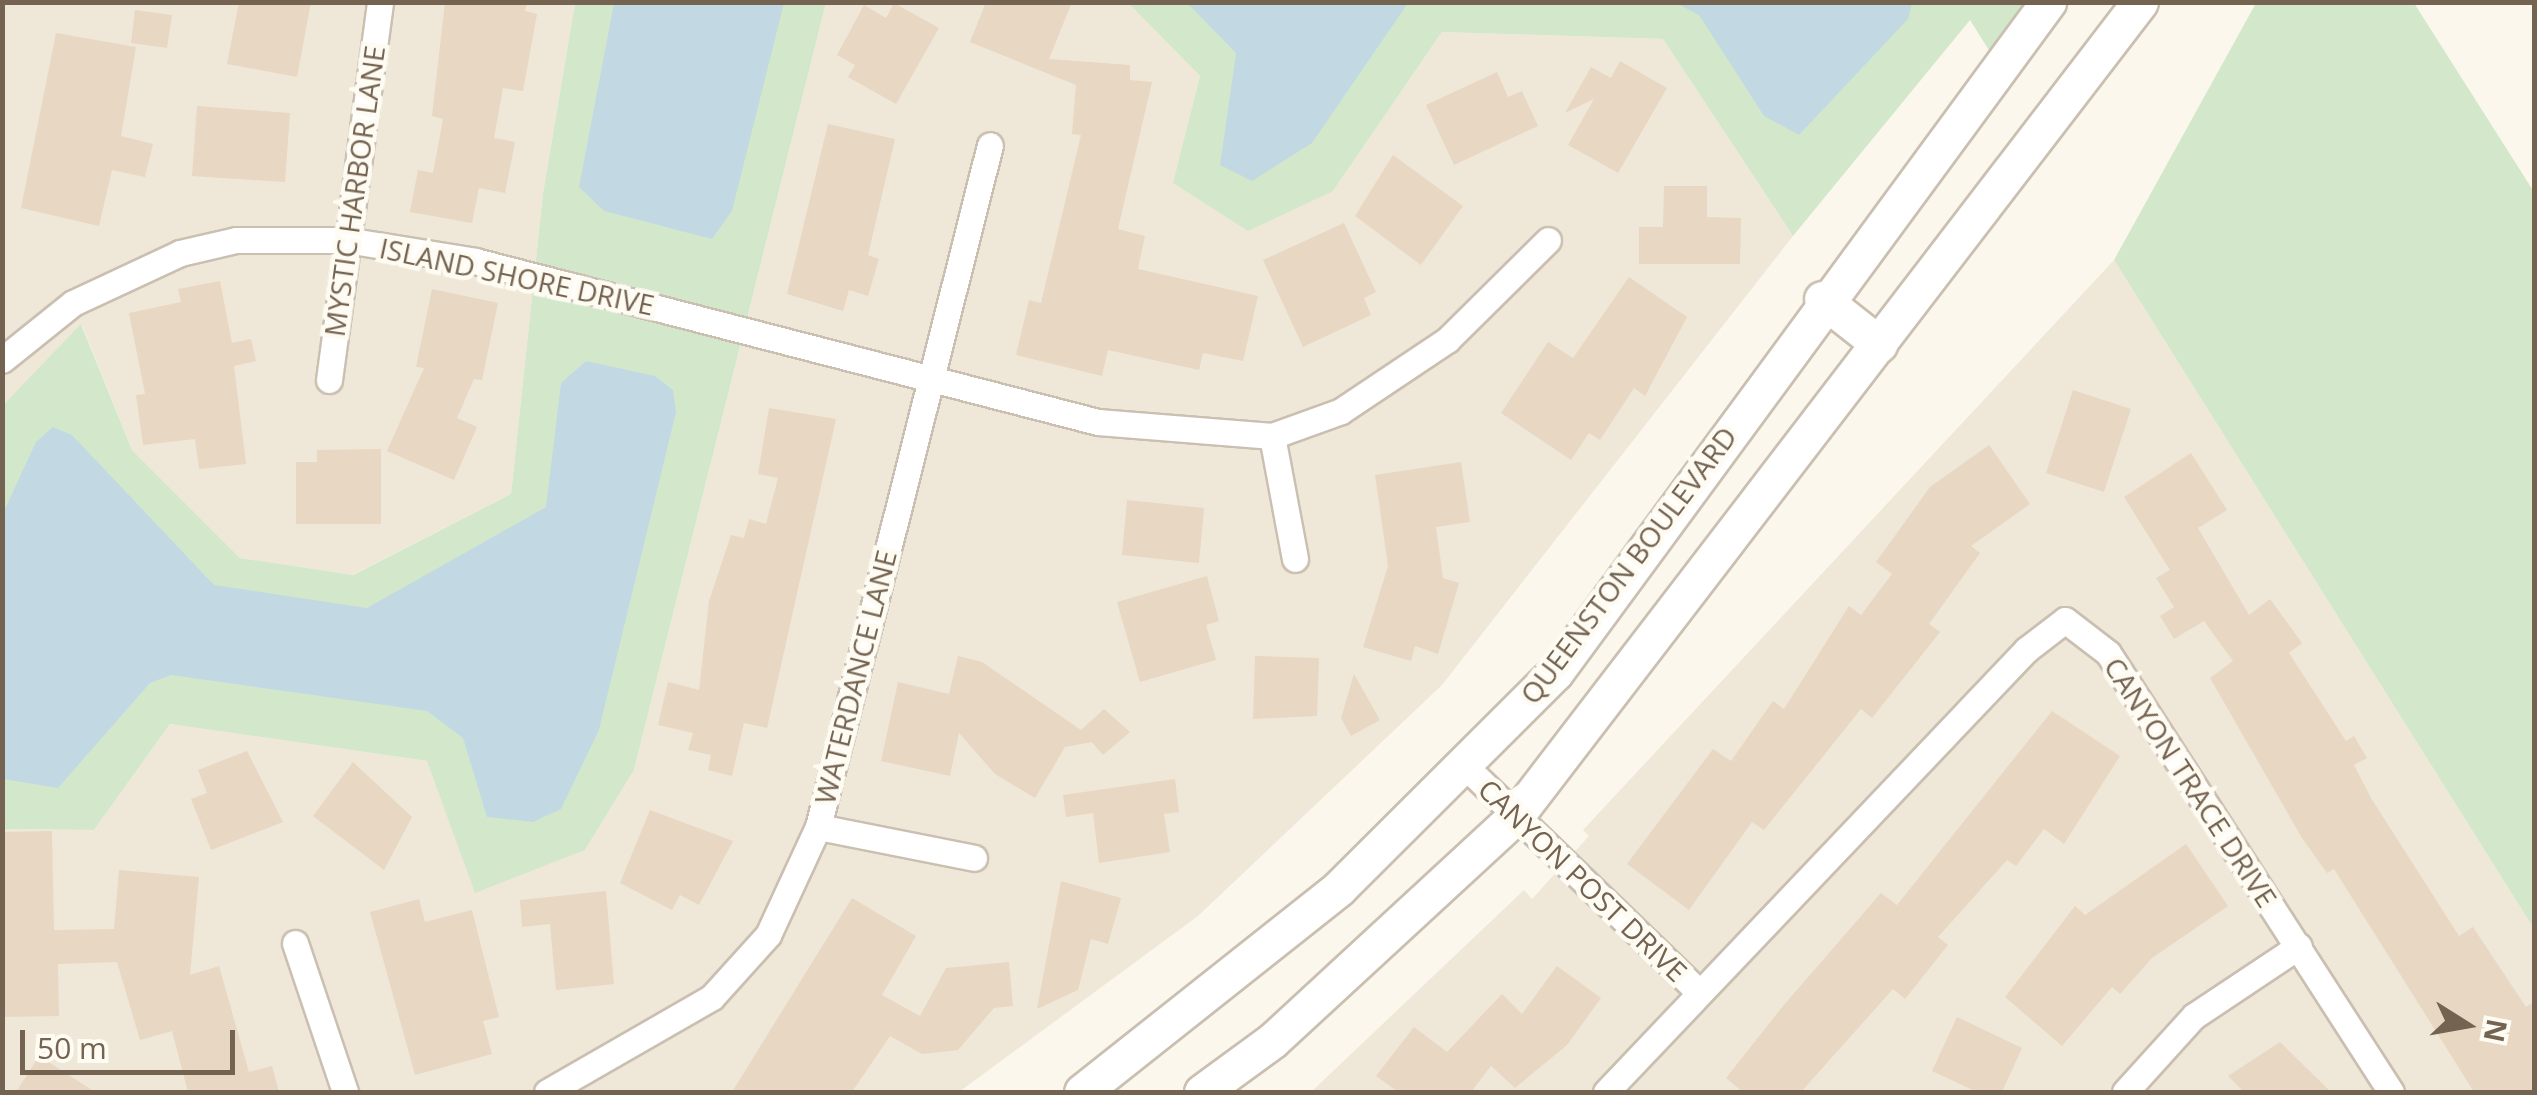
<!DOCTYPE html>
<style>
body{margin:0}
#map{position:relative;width:2537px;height:1095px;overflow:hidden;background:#fbf7ec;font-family:"Open Sans",sans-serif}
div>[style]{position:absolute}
.residential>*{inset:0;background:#efe8d8}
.green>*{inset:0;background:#d3e8cb}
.water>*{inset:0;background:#c2d9e3}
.building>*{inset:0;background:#e8d7c2}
.roads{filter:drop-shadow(2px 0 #cabfb0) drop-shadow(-2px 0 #cabfb0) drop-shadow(0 2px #cabfb0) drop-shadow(0 -2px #cabfb0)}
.street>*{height:25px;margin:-12.5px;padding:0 12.5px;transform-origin:12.5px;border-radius:12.5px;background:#fff}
.secondary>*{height:35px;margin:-17.5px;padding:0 17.5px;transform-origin:17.5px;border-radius:17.5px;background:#fff}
span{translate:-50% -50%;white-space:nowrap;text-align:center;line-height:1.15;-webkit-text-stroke:9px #fefbf3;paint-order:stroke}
.street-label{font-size:28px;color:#746351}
.frame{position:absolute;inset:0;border:5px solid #746351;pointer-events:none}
.north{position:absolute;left:2417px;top:975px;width:100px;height:100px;-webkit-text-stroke:8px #fefbf3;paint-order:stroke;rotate:101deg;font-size:28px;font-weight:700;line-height:40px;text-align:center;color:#746351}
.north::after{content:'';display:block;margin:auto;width:35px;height:45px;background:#746351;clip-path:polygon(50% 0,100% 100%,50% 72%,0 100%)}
.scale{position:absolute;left:20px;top:1030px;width:215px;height:45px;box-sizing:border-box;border:5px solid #746351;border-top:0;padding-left:12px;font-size:30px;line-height:35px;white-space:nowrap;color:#746351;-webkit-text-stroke:8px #fefbf3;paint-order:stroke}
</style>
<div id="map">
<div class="residential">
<i style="clip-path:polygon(3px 3px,575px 3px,543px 193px,511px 494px,352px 575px,240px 558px,132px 450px,82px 325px,3px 405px)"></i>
<i style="clip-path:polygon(826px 3px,1128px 3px,1200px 76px,1174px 183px,1333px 191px,1442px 32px,1663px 39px,1793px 236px,1442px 685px,1198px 916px,959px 1092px,3px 1092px,3px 829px,94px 830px,170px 724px,427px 761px,585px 850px,634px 770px)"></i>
<i style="clip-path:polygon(2114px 260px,2534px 929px,2534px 1092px,1311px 1092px,1524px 890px,1532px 899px,1589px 836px,1583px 830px)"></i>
</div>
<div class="green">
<i style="clip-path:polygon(575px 3px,826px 3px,634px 770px,585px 850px,475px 893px,427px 761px,170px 724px,94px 830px,3px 829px,3px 405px,81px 324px,132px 450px,240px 558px,353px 575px,511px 494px,543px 193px)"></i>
<i style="clip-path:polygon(1128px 3px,2031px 3px,1992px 55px,1970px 20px,1793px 236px,1663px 39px,1442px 32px,1333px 191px,1248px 231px,1173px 183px,1200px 76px)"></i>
<i style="clip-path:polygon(2256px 3px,2414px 3px,2534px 192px,2534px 929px,2114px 260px)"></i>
</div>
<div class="water">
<i style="clip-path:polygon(614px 3px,784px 3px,732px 211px,712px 239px,604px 211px,579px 187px)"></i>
<i style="clip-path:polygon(1187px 3px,1408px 3px,1312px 143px,1252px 181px,1220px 165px,1236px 53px)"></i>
<i style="clip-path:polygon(1676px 3px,1912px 2px,1912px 3px,1908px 19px,1799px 135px,1764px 116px,1699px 15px)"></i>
<i style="clip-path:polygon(586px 361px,655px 376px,673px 390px,676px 412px,599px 730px,561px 809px,533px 822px,487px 817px,463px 738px,427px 711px,171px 675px,150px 683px,58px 788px,3px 779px,3px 513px,36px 442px,53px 427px,72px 435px,214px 585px,367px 608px,546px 507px,561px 383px)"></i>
</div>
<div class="building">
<i style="clip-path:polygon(239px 2px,311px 2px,297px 77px,227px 64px)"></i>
<i style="clip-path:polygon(445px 2px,527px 2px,525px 11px,537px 14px,523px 91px,503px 88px,494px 138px,515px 142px,505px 193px,479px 188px,472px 223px,410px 212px,418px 170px,433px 173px,443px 119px,432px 116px)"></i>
<i style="clip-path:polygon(986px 2px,1072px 2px,1049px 59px,1130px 65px,1130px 80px,1152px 82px,1118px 229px,1145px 236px,1138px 269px,1258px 296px,1243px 361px,1203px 353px,1199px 370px,1108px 350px,1102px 376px,1016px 355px,1029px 300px,1041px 303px,1081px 135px,1072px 134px,1076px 85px,970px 42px)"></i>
<i style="clip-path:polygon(894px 3px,939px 28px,896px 104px,848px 77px,855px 65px,837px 55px,864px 5px,886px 18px)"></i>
<i style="clip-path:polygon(135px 10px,172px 15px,167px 48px,131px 43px)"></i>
<i style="clip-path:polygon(56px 33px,136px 47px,121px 136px,153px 144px,145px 177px,112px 170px,99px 226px,21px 208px)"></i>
<i style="clip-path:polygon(1620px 61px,1667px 88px,1618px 173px,1568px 145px,1594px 99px,1565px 113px,1591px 67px,1611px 78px)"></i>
<i style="clip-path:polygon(1497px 72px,1508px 97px,1522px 91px,1538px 126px,1454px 165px,1426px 105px)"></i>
<i style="clip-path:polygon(197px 106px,290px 113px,285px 182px,192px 176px)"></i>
<i style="clip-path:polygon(828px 124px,895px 139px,868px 255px,879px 259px,868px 296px,849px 290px,843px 311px,787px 294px)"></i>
<i style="clip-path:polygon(1393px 155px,1463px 206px,1421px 265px,1355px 216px)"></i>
<i style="clip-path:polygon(1664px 186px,1707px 186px,1707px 217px,1741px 218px,1740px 264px,1639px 264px,1639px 227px,1663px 227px)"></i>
<i style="clip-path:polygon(1344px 223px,1376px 292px,1364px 298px,1371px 315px,1303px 347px,1263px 260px)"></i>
<i style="clip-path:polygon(1629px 277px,1687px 317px,1645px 396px,1634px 388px,1600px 440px,1589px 433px,1571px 460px,1501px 413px,1548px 342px,1573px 358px)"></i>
<i style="clip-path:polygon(220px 281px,232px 343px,251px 339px,256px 361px,234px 366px,246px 464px,199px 469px,195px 439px,143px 445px,136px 395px,145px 394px,129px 313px,181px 302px,178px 289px)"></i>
<i style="clip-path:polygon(432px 289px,498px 303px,482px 380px,474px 379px,457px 418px,477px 427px,454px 480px,387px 451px,424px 368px,416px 367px)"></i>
<i style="clip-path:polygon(2073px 390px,2131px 409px,2104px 492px,2046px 473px)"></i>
<i style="clip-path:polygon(769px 408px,836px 419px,767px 728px,744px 723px,732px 776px,708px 770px,711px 755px,688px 750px,693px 733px,658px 725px,668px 682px,699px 690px,709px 601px,731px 535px,744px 538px,749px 519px,766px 524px,778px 478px,758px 474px)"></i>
<i style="clip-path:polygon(1989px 445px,2030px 504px,1971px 546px,1980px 553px,1929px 624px,1940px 632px,1872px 718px,1861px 709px,1764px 830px,1752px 822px,1689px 910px,1627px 864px,1713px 749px,1731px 761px,1773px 701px,1784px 709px,1849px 606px,1861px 615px,1892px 574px,1876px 562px,1930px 487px)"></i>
<i style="clip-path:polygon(381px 449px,381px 524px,296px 524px,296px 462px,317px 462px,317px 450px)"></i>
<i style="clip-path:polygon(2191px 453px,2227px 510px,2198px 528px,2249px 615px,2270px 599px,2302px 643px,2289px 653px,2346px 741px,2354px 736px,2367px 758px,2354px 765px,2371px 798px,2459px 936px,2473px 927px,2526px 1007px,2534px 1002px,2534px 1092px,2474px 1092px,2334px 869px,2327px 873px,2302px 838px,2210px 678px,2233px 661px,2204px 621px,2174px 639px,2160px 616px,2174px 607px,2156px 578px,2170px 570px,2124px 497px)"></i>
<i style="clip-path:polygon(1461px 462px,1470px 522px,1436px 527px,1443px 578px,1459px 583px,1438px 654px,1415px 646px,1411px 661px,1363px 647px,1388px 566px,1375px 475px)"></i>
<i style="clip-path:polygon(1127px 500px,1204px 508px,1199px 563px,1122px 555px)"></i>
<i style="clip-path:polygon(1207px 576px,1219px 621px,1206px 625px,1216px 660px,1140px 682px,1117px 602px)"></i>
<i style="clip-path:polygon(958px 656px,982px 662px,1081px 730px,1104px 709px,1130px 732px,1103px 755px,1082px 731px,1092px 742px,1065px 747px,1035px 798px,995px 774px,959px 733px,950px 776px,881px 761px,898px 682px,949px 694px)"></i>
<i style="clip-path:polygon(1255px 656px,1319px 658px,1317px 716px,1253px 719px)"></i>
<i style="clip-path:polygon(1354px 674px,1380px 720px,1351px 736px,1341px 718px)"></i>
<i style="clip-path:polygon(2052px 711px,2120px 756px,2064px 844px,2044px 829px,2016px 866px,2007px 860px,1938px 937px,1948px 945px,1905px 999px,1893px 989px,1801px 1092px,1743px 1092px,1726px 1078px,1783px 1006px,1881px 893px,1897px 905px)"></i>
<i style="clip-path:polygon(247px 751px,283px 822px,211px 850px,191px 799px,207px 793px,198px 770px)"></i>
<i style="clip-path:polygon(353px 762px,412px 817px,384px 870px,313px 816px)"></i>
<i style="clip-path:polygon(1175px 779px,1179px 812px,1164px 814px,1170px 852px,1099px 863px,1093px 813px,1066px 817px,1063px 795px)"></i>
<i style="clip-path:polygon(650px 810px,733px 841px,699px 905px,680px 895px,672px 910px,620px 883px)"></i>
<i style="clip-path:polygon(52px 831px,54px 930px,114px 929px,119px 870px,199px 877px,190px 975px,219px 966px,249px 1072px,272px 1066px,279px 1092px,188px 1092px,172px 1031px,140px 1040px,117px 962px,58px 964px,59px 1016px,2px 1017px,2px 832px)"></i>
<i style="clip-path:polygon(2186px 844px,2228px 906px,2152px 958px,2120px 994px,2112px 987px,2062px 1046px,2005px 997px,2075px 906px,2085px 915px)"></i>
<i style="clip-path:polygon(1061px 881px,1121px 898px,1108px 944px,1091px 939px,1078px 990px,1037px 1009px)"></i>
<i style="clip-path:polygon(606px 891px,614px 984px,556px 990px,550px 924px,522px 927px,520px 900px)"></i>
<i style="clip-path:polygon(852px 898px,916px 936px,882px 995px,920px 1016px,946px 968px,1009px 962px,1013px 1006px,994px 1008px,958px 1050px,922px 1054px,890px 1036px,852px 1092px,732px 1092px)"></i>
<i style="clip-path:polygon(419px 899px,425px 922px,472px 910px,499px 1017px,483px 1021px,492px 1054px,415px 1075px,370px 912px)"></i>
<i style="clip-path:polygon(1557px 966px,1601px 998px,1567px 1045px,1515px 1088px,1491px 1066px,1471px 1092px,1398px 1092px,1376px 1076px,1414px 1027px,1447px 1052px,1502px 994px,1522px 1014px)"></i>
<i style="clip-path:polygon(1957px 1017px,2022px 1048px,2002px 1092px,1977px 1092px,1932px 1071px)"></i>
<i style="clip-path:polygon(2280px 1042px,2331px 1092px,2244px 1092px,2228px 1076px)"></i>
<i style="clip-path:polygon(39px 1056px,95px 1092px,16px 1092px)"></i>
</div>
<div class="roads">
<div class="street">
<i style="left:2px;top:360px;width:91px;rotate:-38.8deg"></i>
<i style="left:73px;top:303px;width:118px;rotate:-25deg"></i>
<i style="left:180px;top:253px;width:57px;rotate:-13.1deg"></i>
<i style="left:236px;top:240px;width:110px"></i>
<i style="left:346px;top:240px;width:131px;rotate:9.2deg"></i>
<i style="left:475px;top:261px;width:643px;rotate:14.49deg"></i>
<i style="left:1098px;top:422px;width:175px;rotate:4.6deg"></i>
<i style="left:1272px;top:436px;width:73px;rotate:-19.9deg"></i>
<i style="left:1341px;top:411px;width:128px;rotate:-33.8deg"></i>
<i style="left:1447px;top:340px;width:142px;rotate:-44.7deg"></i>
<i style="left:329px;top:380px;width:381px;rotate:-82.3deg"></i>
<i style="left:1272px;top:436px;width:125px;rotate:79.4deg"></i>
<i style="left:1467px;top:768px;width:322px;rotate:44deg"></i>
<i style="left:818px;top:827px;width:159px;rotate:11.2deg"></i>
<i style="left:295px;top:943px;width:157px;rotate:71.4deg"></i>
<i style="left:547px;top:1092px;width:190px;rotate:-29.9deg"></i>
<i style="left:712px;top:997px;width:84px;rotate:-47.9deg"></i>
<i style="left:768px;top:935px;width:119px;rotate:-65.2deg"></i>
<i style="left:818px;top:827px;width:703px;rotate:-75.85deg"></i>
<i style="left:1606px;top:1092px;width:610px;rotate:-46.46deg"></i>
<i style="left:2026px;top:650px;width:49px;rotate:-37.6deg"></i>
<i style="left:2065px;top:620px;width:54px;rotate:37.5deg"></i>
<i style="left:2108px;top:653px;width:522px;rotate:57.19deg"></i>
<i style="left:2125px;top:1092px;width:103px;rotate:-47.8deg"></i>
<i style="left:2194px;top:1016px;width:126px;rotate:-33.7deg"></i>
</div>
<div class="secondary">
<i style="left:1822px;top:299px;width:73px;rotate:38.3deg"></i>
<i style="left:1082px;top:1092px;width:328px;rotate:-38.4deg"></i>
<i style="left:1339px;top:888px;width:305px;rotate:-44.9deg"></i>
<i style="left:1555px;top:673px;width:833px;rotate:-53.69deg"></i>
<i style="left:1202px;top:1092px;width:88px;rotate:-36.2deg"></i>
<i style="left:1273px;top:1040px;width:329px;rotate:-42.7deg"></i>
<i style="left:1515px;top:817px;width:1027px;rotate:-52.52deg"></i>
</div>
</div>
<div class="street-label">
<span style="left:354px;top:191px;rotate:-82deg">MYSTIC HARBOR LANE</span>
<span style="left:517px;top:276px;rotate:12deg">ISLAND SHORE DRIVE</span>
<span style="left:1628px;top:565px;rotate:-53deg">QUEENSTON BOULEVARD</span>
<span style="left:855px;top:677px;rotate:-76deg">WATERDANCE LANE</span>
<span style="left:2191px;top:782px;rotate:57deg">CANYON TRACE DRIVE</span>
<span style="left:1583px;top:880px;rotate:44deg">CANYON POST DRIVE</span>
</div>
<div class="frame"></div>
<div class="north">N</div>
<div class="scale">50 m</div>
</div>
